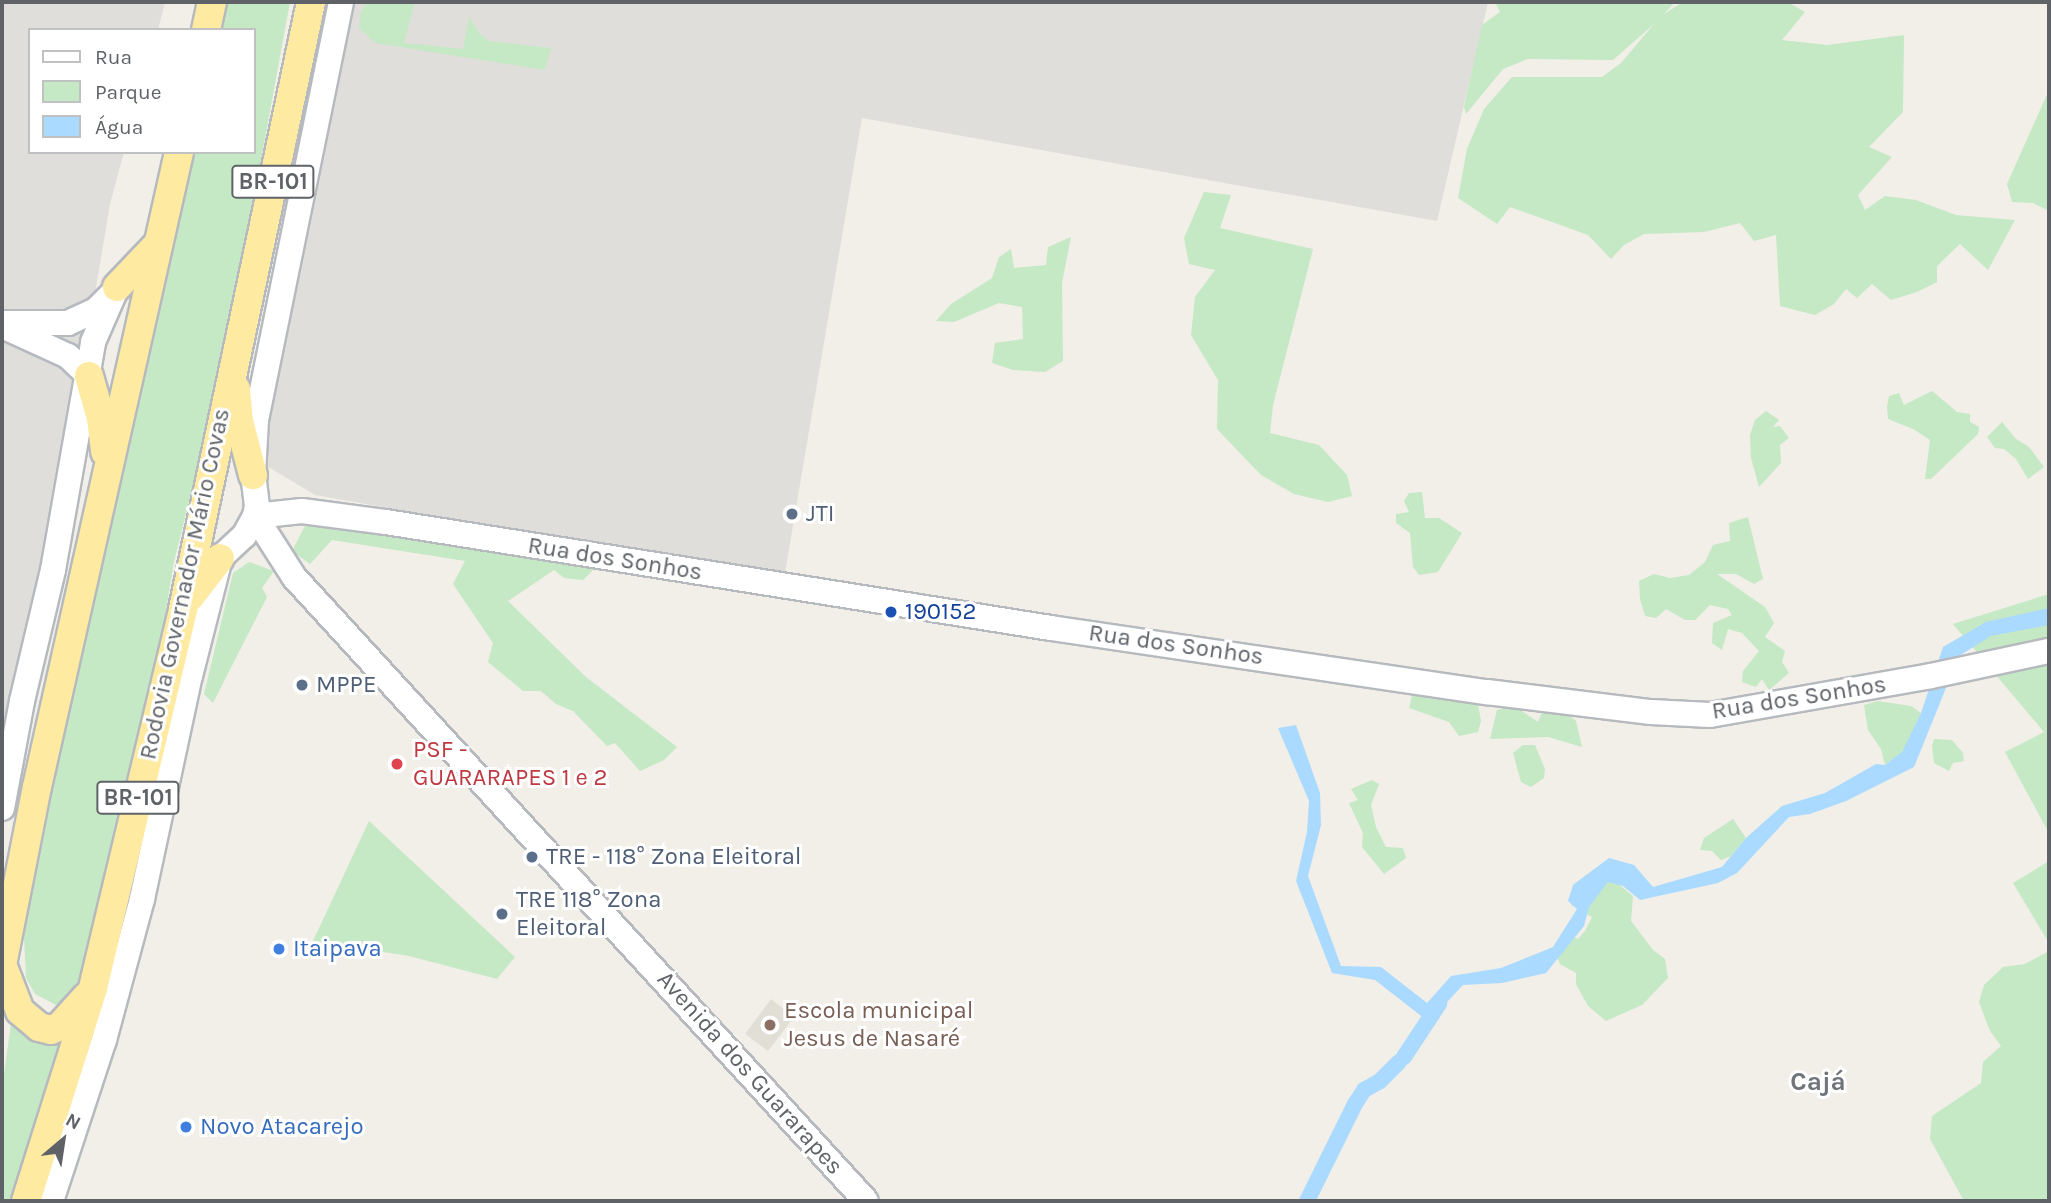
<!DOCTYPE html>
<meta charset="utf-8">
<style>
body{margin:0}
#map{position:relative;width:2051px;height:1203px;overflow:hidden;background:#f1efe8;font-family:Karla,sans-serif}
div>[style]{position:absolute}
.industrial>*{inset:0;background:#e0deda}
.education>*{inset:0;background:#e1ded6}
.green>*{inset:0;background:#c5e8c5}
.water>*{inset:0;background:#aadaff}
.canal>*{height:16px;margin:-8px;padding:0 8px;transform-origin:8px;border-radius:8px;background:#aadaff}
.roads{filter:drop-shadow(2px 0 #b6babf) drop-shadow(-2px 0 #b6babf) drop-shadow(0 2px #b6babf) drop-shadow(0 -2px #b6babf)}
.secondary>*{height:24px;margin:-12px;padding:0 12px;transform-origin:12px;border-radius:12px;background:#fff}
.trunk>*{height:28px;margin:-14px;padding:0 14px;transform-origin:14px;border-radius:14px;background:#feeaa1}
.dots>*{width:19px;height:19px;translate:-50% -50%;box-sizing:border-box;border:4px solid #fff;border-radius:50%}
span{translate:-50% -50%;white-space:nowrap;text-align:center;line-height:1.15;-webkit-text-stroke:6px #fff;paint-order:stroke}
.shield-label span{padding:2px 5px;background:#fff;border:2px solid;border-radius:5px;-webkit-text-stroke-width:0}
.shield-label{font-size:23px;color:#5f6368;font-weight:700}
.service-label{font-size:24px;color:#4e5e75}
.left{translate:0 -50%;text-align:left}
.street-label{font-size:24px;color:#5f6368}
.transit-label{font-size:24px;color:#164399}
.health-label{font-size:24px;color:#be3a42}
.shop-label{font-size:24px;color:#366cbe}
.education-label{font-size:24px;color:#785e54}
.neighbourhood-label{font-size:26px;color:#70757a;font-weight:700}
.frame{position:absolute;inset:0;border:4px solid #5f6368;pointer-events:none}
.legend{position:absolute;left:28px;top:28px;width:228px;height:126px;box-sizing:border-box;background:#fff;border:2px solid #bfc1c3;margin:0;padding:9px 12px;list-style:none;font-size:21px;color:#5f6368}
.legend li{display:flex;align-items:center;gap:14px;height:35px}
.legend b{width:35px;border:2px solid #bfc1c3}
.north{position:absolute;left:28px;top:1105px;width:70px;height:70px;-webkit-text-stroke:5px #fff;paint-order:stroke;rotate:29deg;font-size:19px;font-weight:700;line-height:28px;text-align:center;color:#5f6368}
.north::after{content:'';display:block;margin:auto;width:24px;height:32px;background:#5f6368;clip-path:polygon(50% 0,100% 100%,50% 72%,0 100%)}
</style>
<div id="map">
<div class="industrial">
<i style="clip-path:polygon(2px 2px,165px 2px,158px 30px,30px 30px,30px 152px,124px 152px,110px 204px,38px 636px,2px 818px)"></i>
<i style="clip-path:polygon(347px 2px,1488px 2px,1437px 221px,862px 118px,785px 573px,631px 551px,315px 495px,262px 463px,260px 454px)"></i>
</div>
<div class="education">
<i style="clip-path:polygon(771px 999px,794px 1017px,768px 1051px,745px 1034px)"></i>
</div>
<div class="green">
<i style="clip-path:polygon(221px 2px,290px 2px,226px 351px,174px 562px,138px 779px,91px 982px,56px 1005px,35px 994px,26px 978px,24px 937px,32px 874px,189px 152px,254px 152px,254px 30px,215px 30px)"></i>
<i style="clip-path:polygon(367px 2px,415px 2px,404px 43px,463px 49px,469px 17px,479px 33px,489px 41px,551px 48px,545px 70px,375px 43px,359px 28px,361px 12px)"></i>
<i style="clip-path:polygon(1495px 2px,1675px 2px,1664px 14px,1683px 2px,1788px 2px,1805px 12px,1782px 40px,1827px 45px,1904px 35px,1903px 112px,1869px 147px,1892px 157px,1858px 195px,1865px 210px,1885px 196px,1916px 200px,1956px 215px,2015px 220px,1988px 270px,1960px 244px,1937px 266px,1937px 282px,1917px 292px,1891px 300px,1872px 284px,1857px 298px,1846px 289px,1834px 304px,1815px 315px,1780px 306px,1776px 235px,1754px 241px,1740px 223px,1704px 232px,1644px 234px,1624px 245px,1611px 259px,1588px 235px,1510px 207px,1497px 224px,1458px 198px,1467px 149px,1484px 109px,1512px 77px,1602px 77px,1621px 63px,1654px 24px,1613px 60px,1528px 59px,1503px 69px,1466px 114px,1464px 107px,1482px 25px,1500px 12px)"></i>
<i style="clip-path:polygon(2049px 90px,2049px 211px,2033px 203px,2012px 202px,2007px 184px)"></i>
<i style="clip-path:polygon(1204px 192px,1231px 195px,1220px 228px,1313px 249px,1273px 405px,1270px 433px,1319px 445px,1347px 475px,1352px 496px,1328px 502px,1294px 494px,1261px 475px,1217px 429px,1218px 380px,1191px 335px,1195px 297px,1215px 270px,1189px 264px,1184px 238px)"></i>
<i style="clip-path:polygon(1071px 237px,1062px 283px,1063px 361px,1045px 372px,1013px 370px,992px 363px,995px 343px,1023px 339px,1022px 307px,999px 303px,954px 322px,936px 321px,951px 304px,992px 278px,999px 257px,1011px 249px,1014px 268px,1046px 265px,1048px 247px)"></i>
<i style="clip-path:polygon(1932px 391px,1957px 412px,1970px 414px,1970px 422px,1979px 427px,1978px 434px,1931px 479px,1925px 479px,1930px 440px,1913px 429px,1888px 419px,1887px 407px,1889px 396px,1899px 393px,1904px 405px)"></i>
<i style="clip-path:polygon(1766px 411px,1779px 420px,1773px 427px,1780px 426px,1789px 438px,1780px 445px,1781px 463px,1759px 487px,1751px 458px,1750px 435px,1755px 420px)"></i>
<i style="clip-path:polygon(2002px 422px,2016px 439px,2029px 447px,2044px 467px,2028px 479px,2016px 459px,2004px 449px,1995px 448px,1987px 437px)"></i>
<i style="clip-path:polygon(1422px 492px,1425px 518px,1439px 518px,1462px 533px,1438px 572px,1419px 575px,1413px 567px,1410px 533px,1396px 523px,1396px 514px,1409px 512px,1404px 501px,1409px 493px)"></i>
<i style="clip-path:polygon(310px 516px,595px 568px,583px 580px,564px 578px,554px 570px,508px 601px,586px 677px,677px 747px,664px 760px,640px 771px,615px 743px,607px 746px,573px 711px,556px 704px,541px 691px,523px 691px,488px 662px,493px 643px,453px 584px,465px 561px,332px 540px,310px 564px,292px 551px)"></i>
<i style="clip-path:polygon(1748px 517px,1763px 579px,1754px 584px,1736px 574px,1717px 574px,1765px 607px,1774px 623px,1765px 637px,1785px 651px,1782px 662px,1789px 673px,1769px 690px,1762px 679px,1756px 687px,1742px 682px,1743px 671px,1759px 651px,1742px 633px,1728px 629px,1722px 650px,1712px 643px,1713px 623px,1732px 615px,1728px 609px,1710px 605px,1695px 620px,1685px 620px,1666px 609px,1656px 618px,1645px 616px,1640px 599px,1639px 581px,1654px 574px,1670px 578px,1689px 575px,1705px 562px,1713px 545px,1730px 541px,1729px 523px)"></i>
<i style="clip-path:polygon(249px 562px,274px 571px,262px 588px,267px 597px,213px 703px,204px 694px,233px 573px)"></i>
<i style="clip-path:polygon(2049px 594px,2049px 833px,2005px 752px,2044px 732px,1953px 624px)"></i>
<i style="clip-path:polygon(1413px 691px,1457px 697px,1478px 704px,1481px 721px,1478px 732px,1459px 736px,1449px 722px,1409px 708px)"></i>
<i style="clip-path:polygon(1878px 701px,1911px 706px,1921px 713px,1902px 753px,1885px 765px,1881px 749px,1868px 730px,1864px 705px)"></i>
<i style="clip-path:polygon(1513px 705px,1538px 722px,1543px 710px,1565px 712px,1576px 721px,1582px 747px,1548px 737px,1490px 739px,1497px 710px)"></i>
<i style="clip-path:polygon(1934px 739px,1952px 740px,1963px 753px,1964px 761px,1953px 763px,1949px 771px,1934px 763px,1932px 746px)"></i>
<i style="clip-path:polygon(1523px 745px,1535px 745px,1545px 769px,1544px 778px,1531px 787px,1521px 782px,1513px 753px)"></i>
<i style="clip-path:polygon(1372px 780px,1379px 784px,1371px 805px,1376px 827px,1386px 847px,1403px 848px,1406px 858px,1384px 874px,1362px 847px,1363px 833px,1349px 803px,1358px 800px,1351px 789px)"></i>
<i style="clip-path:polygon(1733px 819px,1746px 838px,1731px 856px,1721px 860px,1712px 851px,1700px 850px,1704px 838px)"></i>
<i style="clip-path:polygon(369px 821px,515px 957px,497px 979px,409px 956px,313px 941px)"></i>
<i style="clip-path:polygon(2049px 861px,2049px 943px,2013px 883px)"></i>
<i style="clip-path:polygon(1597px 867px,1633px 896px,1631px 921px,1653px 950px,1665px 959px,1668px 978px,1642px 1005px,1606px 1021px,1588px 1006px,1576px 984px,1576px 973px,1560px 964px,1553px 947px,1563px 932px,1578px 939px,1585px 931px,1592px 917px,1571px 905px,1573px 885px)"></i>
<i style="clip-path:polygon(2047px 952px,2049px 1201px,1964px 1201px,1930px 1139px,1932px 1116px,1981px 1083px,1983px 1062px,2001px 1046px,1990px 1031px,1979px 1002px,1984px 985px,2003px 967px,2025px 964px)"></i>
<i style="clip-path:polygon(15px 994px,47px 1020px,88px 999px,19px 1201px,2px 1201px,2px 1089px)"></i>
</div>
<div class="water">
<i style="clip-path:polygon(2049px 608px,2049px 625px,1991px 636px,1959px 656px,1914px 767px,1846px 801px,1810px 814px,1789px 817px,1737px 873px,1718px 883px,1640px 900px,1623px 886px,1608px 882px,1589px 907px,1584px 926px,1546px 973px,1502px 983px,1463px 985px,1448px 1001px,1434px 1026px,1375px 980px,1332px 973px,1296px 881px,1307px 832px,1309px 801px,1278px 728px,1296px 725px,1320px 793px,1321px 825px,1308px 876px,1341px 966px,1381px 967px,1427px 1003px,1451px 976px,1501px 968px,1553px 947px,1577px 909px,1568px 901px,1573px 885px,1609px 858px,1634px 865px,1653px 887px,1722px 867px,1746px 838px,1782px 806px,1825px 793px,1876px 764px,1885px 765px,1902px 752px,1921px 713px,1943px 647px,1986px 622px)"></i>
</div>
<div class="canal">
<i style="left:1404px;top:1057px;width:64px;rotate:-56.6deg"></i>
<i style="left:1307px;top:1201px;width:108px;rotate:-63.7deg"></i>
<i style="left:1355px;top:1104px;width:17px;rotate:-57deg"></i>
<i style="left:1364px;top:1090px;width:18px;rotate:-29deg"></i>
<i style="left:1380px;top:1081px;width:27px;rotate:-45deg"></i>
</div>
<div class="roads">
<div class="secondary">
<i style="left:2px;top:323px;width:66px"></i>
<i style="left:68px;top:323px;width:31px;rotate:-25deg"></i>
<i style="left:96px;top:310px;width:20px;rotate:-45deg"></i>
<i style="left:9px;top:329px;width:65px;rotate:24.6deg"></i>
<i style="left:68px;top:356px;width:29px;rotate:44deg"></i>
<i style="left:255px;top:516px;width:47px;rotate:-6.1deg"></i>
<i style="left:302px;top:511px;width:85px;rotate:7.5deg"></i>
<i style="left:386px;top:522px;width:673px;rotate:9.06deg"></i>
<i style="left:1051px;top:628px;width:441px;rotate:8.4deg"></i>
<i style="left:1487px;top:692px;width:165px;rotate:7deg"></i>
<i style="left:1651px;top:712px;width:59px;rotate:2.9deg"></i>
<i style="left:1710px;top:715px;width:224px;rotate:-10deg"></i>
<i style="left:1931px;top:676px;width:121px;rotate:-12deg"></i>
<i style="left:255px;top:516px;width:72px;rotate:57.4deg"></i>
<i style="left:294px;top:577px;width:846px;rotate:47.49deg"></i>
<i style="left:2px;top:808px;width:109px;rotate:-79.4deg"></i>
<i style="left:22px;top:701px;width:135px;rotate:-76.7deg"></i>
<i style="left:53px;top:570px;width:231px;rotate:-80deg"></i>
<i style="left:93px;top:342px;width:60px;rotate:-66.4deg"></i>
<i style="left:51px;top:1201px;width:169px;rotate:-71.8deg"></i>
<i style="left:104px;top:1040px;width:146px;rotate:-74.9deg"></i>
<i style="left:142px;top:899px;width:228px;rotate:-77.9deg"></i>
<i style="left:190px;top:676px;width:122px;rotate:-75.7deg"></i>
<i style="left:220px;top:558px;width:33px;rotate:-43deg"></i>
<i style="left:244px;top:536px;width:23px;rotate:-61deg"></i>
<i style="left:255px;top:516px;width:10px;rotate:-79deg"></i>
<i style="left:257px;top:506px;width:31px;rotate:-97deg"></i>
<i style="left:253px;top:475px;width:55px;rotate:-86.9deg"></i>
<i style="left:256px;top:420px;width:427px;rotate:-78.5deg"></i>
</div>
<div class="trunk">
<i style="left:206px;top:30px;width:29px;rotate:-78deg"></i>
<i style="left:117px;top:287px;width:59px;rotate:-46.4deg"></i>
<i style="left:89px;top:376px;width:44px;rotate:74.1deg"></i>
<i style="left:101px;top:418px;width:34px;rotate:83deg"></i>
<i style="left:236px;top:389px;width:32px;rotate:85deg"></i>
<i style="left:239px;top:421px;width:56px;rotate:75.5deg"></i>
<i style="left:190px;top:597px;width:49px;rotate:-52.4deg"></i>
<i style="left:2px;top:964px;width:50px;rotate:69deg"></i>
<i style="left:20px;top:1011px;width:25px;rotate:40deg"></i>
<i style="left:39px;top:1027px;width:12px;rotate:14deg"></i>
<i style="left:51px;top:1030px;width:10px;rotate:-24deg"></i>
<i style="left:60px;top:1026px;width:39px;rotate:-48deg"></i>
<i style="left:2px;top:965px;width:181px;rotate:-78.9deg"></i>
<i style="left:37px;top:787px;width:651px;rotate:-77.39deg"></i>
<i style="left:26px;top:1201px;width:223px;rotate:-72.5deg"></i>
<i style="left:93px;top:988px;width:390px;rotate:-76.6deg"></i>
<i style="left:183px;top:609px;width:620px;rotate:-78.09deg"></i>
</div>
</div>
<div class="dots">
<i style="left:792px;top:514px;background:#5c6f8a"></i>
<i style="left:891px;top:612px;background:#1a4fb4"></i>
<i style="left:302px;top:685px;background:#5c6f8a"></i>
<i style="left:397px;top:764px;background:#e0444e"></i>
<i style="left:532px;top:857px;background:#5c6f8a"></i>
<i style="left:502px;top:914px;background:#5c6f8a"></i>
<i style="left:279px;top:949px;background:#3f7fe0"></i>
<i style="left:770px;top:1025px;background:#8d6e63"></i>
<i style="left:186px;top:1127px;background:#3f7fe0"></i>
</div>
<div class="shield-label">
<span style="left:273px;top:182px">BR-101</span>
<span style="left:138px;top:798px">BR-101</span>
</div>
<div class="service-label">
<span class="left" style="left:806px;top:514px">JTI</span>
<span class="left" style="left:316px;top:685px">MPPE</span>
<span class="left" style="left:546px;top:857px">TRE - 118° Zona Eleitoral</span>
<span class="left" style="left:516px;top:914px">TRE 118° Zona<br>Eleitoral</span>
</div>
<div class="street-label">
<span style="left:615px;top:559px;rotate:9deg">Rua dos Sonhos</span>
<span style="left:185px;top:584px;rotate:-78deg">Rodovia Governador Mário Covas</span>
<span style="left:1176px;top:645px;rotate:8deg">Rua dos Sonhos</span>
<span style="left:1799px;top:698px;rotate:-9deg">Rua dos Sonhos</span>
<span style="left:750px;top:1073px;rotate:48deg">Avenida dos Guararapes</span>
</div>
<div class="transit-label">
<span class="left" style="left:905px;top:612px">190152</span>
</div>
<div class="health-label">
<span class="left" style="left:413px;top:764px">PSF -<br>GUARARAPES 1 e 2</span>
</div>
<div class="shop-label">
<span class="left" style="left:293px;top:949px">Itaipava</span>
<span class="left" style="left:200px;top:1127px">Novo Atacarejo</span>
</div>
<div class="education-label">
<span class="left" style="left:784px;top:1025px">Escola municipal<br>Jesus de Nasaré</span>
</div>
<div class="neighbourhood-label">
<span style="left:1818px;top:1082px">Cajá</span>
</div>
<div class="frame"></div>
<ul class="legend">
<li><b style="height:9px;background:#fff"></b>Rua</li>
<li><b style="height:19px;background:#c5e8c5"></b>Parque</li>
<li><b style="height:19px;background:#aadaff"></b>Água</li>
</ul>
<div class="north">N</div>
</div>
